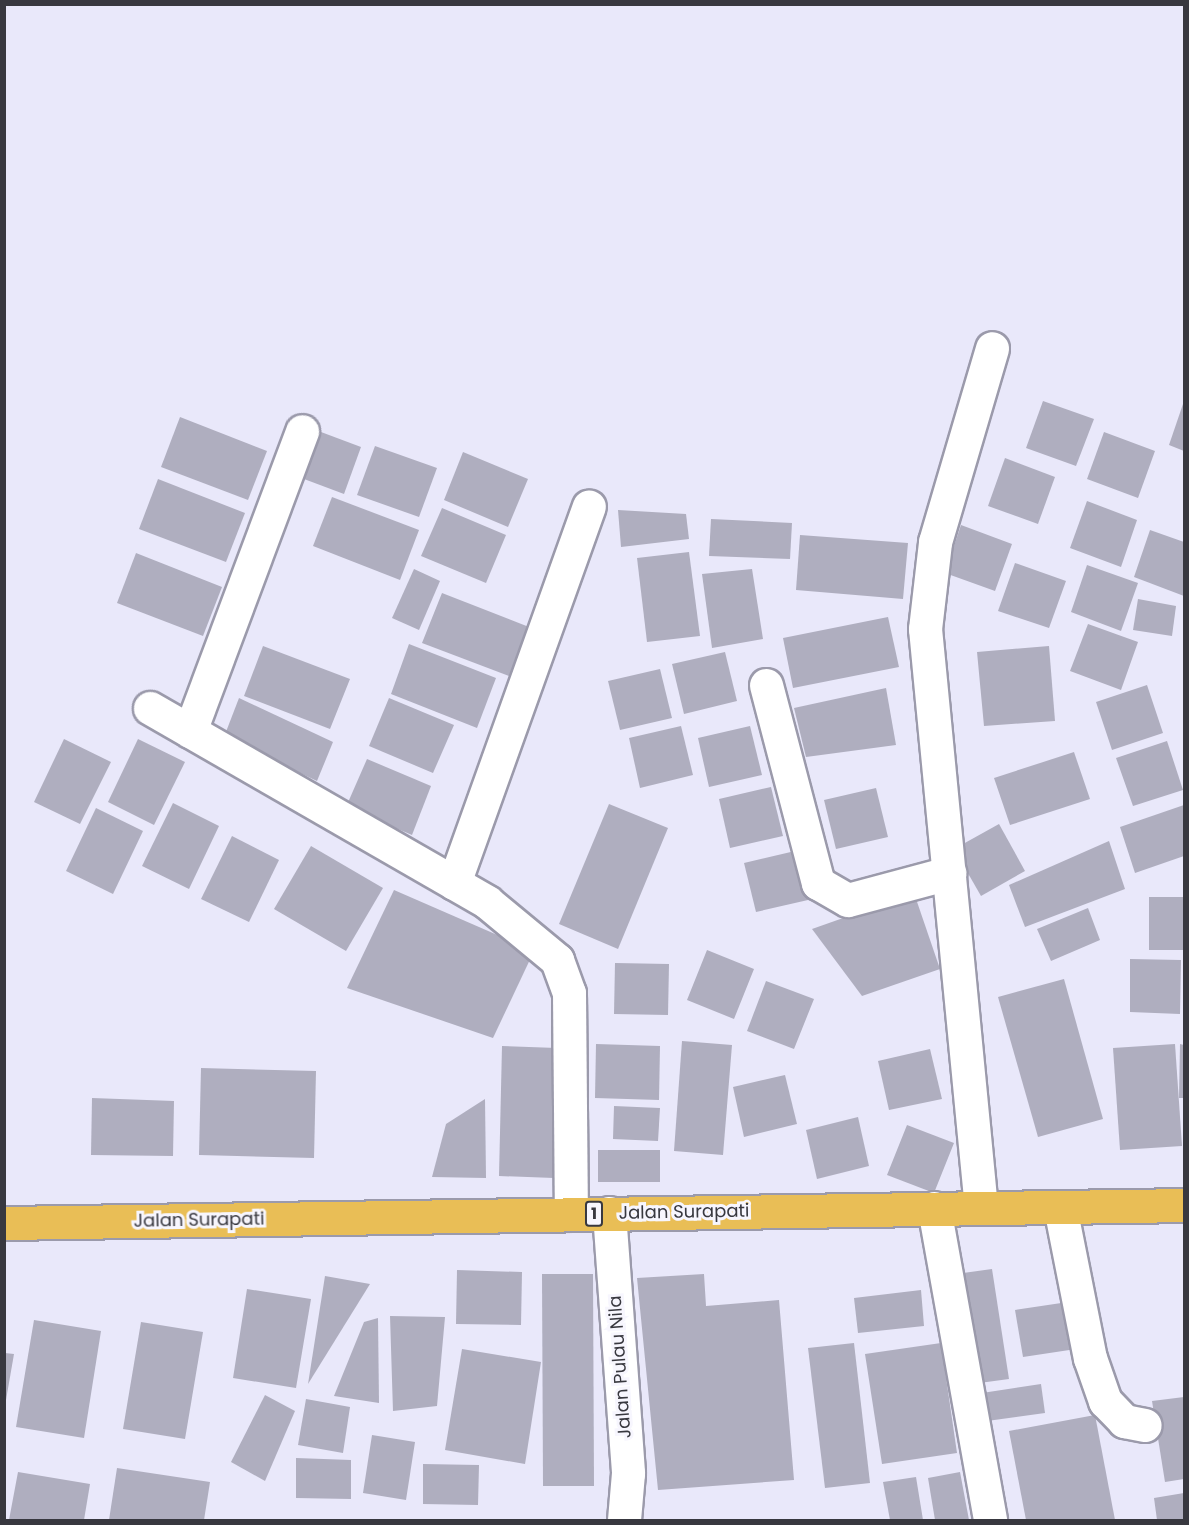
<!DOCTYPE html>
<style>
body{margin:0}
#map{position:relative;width:1189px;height:1525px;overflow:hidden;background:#e9e8fa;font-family:Poppins,sans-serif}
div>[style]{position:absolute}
.building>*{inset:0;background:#afaebf}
.roads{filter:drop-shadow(2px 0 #9b9aab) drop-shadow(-2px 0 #9b9aab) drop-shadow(0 2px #9b9aab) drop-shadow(0 -2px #9b9aab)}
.street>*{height:33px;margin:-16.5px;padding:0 16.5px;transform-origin:16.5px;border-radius:16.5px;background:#fff}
.highway>*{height:33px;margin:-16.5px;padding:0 16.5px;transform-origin:16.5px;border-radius:16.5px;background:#e9be56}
span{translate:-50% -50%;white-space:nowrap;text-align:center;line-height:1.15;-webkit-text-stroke:6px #f7f6fe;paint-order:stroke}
.shield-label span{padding:2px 4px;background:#f7f6fe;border:2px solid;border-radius:4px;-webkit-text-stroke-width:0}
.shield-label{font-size:16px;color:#38383f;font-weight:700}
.street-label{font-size:18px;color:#38383f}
.frame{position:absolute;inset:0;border:6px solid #38383f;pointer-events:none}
</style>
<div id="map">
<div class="building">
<i style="clip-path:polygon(1043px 401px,1094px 419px,1076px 466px,1026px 448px)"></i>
<i style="clip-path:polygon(1184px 401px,1184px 451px,1169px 445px)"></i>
<i style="clip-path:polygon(180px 417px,267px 451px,248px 500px,161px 467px)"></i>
<i style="clip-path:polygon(321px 432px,361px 447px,344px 494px,304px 479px)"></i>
<i style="clip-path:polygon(1104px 432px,1155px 451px,1138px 498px,1087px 479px)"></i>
<i style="clip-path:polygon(375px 446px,437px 468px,419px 517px,357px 495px)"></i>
<i style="clip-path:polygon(463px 452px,528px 479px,508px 527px,444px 500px)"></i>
<i style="clip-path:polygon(1005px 458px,1055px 477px,1038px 524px,988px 506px)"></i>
<i style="clip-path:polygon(158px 479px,245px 513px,226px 562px,139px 529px)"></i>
<i style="clip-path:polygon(332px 497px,419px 530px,400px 580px,313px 546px)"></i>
<i style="clip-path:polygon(1087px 501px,1137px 520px,1121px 567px,1070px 548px)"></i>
<i style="clip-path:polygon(442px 508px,506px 535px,486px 583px,421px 556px)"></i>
<i style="clip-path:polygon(618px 510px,686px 514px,689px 539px,621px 547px)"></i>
<i style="clip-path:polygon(711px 519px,792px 523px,790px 559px,709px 556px)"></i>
<i style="clip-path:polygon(961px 525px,1012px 544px,995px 591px,945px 573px)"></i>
<i style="clip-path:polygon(1150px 530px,1184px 542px,1184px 596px,1134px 577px)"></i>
<i style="clip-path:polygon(800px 535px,908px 543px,903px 599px,796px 590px)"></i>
<i style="clip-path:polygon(689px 552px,700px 636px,647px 642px,637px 558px)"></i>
<i style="clip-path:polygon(136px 553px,222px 587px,203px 636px,117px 603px)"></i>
<i style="clip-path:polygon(1015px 563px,1066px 581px,1049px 628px,998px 611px)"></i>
<i style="clip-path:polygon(1087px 565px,1138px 583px,1121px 631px,1071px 612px)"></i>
<i style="clip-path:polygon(414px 569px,440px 581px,419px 630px,392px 618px)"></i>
<i style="clip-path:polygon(752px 569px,763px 639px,712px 648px,702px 574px)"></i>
<i style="clip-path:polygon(442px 593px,529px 627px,509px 676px,422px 643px)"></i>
<i style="clip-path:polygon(1138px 599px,1176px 606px,1172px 636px,1133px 630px)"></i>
<i style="clip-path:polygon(888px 617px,899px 667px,793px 688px,783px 638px)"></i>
<i style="clip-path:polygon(1088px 624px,1138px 642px,1121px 690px,1070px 671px)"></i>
<i style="clip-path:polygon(409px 644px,496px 678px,477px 728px,391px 694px)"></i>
<i style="clip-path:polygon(263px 646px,350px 679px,330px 729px,244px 696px)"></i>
<i style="clip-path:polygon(1049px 646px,1055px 721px,984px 726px,977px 652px)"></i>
<i style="clip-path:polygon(725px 652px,737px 701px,684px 714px,672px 664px)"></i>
<i style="clip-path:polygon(660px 669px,672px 718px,620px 730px,608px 681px)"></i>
<i style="clip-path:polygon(1147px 685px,1163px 733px,1112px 750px,1096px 702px)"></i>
<i style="clip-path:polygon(886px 688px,896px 745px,806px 757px,794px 708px)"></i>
<i style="clip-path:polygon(239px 698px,333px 742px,317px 781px,224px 737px)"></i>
<i style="clip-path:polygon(389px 698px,454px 725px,433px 773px,369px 746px)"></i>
<i style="clip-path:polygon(681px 726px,693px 775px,640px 788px,629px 738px)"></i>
<i style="clip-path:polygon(750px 726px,762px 775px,709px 787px,698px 738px)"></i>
<i style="clip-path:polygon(64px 739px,111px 762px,80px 824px,34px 802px)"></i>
<i style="clip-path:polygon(138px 739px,185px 762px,154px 825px,108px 802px)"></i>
<i style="clip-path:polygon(1167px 741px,1183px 790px,1133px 806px,1116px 758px)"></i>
<i style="clip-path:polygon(1074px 752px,1090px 799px,1010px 825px,994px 778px)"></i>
<i style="clip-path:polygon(367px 759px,431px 786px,412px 835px,346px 807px)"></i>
<i style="clip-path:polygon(771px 787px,783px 836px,730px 848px,719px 799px)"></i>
<i style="clip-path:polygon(876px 788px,888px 837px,836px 849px,824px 800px)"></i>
<i style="clip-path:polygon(173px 803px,219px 826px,189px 889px,142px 866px)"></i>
<i style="clip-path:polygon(609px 804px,668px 828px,618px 949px,559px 924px)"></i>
<i style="clip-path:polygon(1184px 805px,1184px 856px,1135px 873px,1120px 827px)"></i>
<i style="clip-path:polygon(96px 808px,143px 831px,113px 894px,66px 871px)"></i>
<i style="clip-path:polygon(999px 824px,1025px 871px,981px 896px,954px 849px)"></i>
<i style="clip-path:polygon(232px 836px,279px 860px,249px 922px,201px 899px)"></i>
<i style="clip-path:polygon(1109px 841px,1125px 889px,1025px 927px,1009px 885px)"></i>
<i style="clip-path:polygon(311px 846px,383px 888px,346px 951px,274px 909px)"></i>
<i style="clip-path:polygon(795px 851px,808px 900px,756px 912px,744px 863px)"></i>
<i style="clip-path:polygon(394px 890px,534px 951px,493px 1038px,347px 988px)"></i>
<i style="clip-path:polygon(914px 893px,940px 969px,862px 996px,812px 929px)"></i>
<i style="clip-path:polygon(1149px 897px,1184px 897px,1184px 950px,1149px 950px)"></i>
<i style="clip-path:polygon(1088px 908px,1100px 940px,1051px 961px,1037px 929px)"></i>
<i style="clip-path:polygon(707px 950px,754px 969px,734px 1019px,687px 1000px)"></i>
<i style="clip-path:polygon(1130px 959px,1181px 960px,1180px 1014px,1130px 1012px)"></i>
<i style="clip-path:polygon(615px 963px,669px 964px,668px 1015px,614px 1014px)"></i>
<i style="clip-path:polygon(1064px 979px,1103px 1119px,1038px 1137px,998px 997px)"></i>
<i style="clip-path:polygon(766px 981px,814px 999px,794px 1049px,747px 1031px)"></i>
<i style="clip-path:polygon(682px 1041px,732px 1045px,723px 1155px,674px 1151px)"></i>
<i style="clip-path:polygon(596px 1044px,660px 1046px,659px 1100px,595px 1098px)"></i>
<i style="clip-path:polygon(1175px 1044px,1182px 1146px,1120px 1150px,1113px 1048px)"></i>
<i style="clip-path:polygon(1180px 1044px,1184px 1045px,1184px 1098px,1179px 1098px)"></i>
<i style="clip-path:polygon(502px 1046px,557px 1048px,554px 1178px,499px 1176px)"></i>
<i style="clip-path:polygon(930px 1049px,942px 1099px,889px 1110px,878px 1061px)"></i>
<i style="clip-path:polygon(201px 1068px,316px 1071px,314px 1158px,199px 1155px)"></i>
<i style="clip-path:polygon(785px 1075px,797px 1124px,744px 1137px,733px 1087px)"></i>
<i style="clip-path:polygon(92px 1098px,174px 1101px,173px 1156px,91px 1155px)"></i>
<i style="clip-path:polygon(485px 1099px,486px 1178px,432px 1177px,446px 1124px)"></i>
<i style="clip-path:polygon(614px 1106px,660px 1108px,658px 1141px,613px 1139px)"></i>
<i style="clip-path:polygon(858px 1117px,869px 1166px,817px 1179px,806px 1130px)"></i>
<i style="clip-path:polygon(907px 1125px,954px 1143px,934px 1193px,887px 1175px)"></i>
<i style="clip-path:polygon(598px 1150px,660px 1150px,660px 1182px,598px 1182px)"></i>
<i style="clip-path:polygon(992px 1269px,1009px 1379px,972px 1384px,956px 1274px)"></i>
<i style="clip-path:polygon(457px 1270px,522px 1272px,521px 1325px,456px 1324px)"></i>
<i style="clip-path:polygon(542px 1274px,593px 1274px,594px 1486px,543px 1486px)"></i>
<i style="clip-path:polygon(704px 1274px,706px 1306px,779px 1300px,794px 1480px,658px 1490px,637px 1278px)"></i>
<i style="clip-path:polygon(325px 1276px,370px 1284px,308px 1384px)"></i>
<i style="clip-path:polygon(247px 1289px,311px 1299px,296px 1388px,233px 1378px)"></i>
<i style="clip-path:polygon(921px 1290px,924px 1326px,858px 1333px,854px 1298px)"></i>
<i style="clip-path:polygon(1068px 1302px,1076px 1349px,1023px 1357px,1015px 1310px)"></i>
<i style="clip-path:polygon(390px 1316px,445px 1317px,437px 1406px,393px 1411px)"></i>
<i style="clip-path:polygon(378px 1318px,379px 1403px,334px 1396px,364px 1322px)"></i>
<i style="clip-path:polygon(34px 1320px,101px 1331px,84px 1438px,16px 1427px)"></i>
<i style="clip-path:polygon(141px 1322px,203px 1332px,185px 1439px,123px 1429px)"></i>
<i style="clip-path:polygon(854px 1343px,870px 1483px,825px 1488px,808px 1348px)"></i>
<i style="clip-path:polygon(941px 1343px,957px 1453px,882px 1464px,865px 1354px)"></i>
<i style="clip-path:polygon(462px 1349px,541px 1362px,525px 1464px,445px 1450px)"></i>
<i style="clip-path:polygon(5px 1353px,14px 1354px,6px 1400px,5px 1400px)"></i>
<i style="clip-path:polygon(1041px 1384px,1045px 1413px,987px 1421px,982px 1393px)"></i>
<i style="clip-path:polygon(265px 1395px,295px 1411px,265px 1481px,231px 1462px)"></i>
<i style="clip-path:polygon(1184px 1397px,1184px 1479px,1165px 1482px,1152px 1401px)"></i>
<i style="clip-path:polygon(306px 1399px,350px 1407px,343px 1453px,298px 1445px)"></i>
<i style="clip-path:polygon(1095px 1415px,1115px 1520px,1026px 1520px,1009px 1431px)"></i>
<i style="clip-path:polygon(372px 1435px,415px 1442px,406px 1500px,363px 1493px)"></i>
<i style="clip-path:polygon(296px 1458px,351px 1460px,351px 1499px,296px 1498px)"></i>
<i style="clip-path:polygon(423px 1464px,479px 1465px,478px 1505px,423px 1504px)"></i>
<i style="clip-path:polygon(117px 1468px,210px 1482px,204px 1520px,109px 1520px)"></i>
<i style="clip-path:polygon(18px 1472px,90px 1484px,84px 1520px,9px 1520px)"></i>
<i style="clip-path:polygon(960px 1472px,969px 1520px,935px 1520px,928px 1478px)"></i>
<i style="clip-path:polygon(916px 1477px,923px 1520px,890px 1520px,883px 1482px)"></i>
<i style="clip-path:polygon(1184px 1493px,1184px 1520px,1157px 1520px,1154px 1498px)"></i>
</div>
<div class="roads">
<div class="street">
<i style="left:766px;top:685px;width:205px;rotate:75.3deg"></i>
<i style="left:818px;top:883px;width:34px;rotate:30deg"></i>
<i style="left:848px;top:900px;width:105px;rotate:-15deg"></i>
<i style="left:150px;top:708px;width:389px;rotate:29.9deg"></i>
<i style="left:487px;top:902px;width:91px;rotate:39.6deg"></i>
<i style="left:557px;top:960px;width:35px;rotate:70deg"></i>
<i style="left:569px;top:993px;width:221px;rotate:89.5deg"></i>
<i style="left:190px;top:731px;width:320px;rotate:-69.5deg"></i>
<i style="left:454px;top:883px;width:400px;rotate:-70.3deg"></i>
<i style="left:1060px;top:1207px;width:154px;rotate:78.8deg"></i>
<i style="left:1090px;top:1358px;width:46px;rotate:70.8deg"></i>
<i style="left:1105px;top:1401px;width:28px;rotate:46deg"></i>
<i style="left:1124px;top:1421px;width:21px;rotate:11deg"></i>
<i style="left:934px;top:1208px;width:317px;rotate:79.8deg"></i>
<i style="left:981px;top:1208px;width:582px;rotate:-95.52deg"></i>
<i style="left:925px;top:629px;width:88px;rotate:-83.4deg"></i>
<i style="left:935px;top:542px;width:202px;rotate:-73.6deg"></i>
<i style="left:609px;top:1213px;width:261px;rotate:85.8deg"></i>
<i style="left:628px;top:1473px;width:47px;rotate:94.9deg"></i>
</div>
<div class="highway">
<i style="left:4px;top:1223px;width:1180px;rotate:-0.87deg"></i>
</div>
</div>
<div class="shield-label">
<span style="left:594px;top:1214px">1</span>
</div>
<div class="street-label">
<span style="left:684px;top:1212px;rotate:-1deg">Jalan Surapati</span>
<span style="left:199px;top:1220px;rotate:-1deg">Jalan Surapati</span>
<span style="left:620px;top:1367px;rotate:-94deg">Jalan Pulau Nila</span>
</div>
<div class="frame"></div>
</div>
